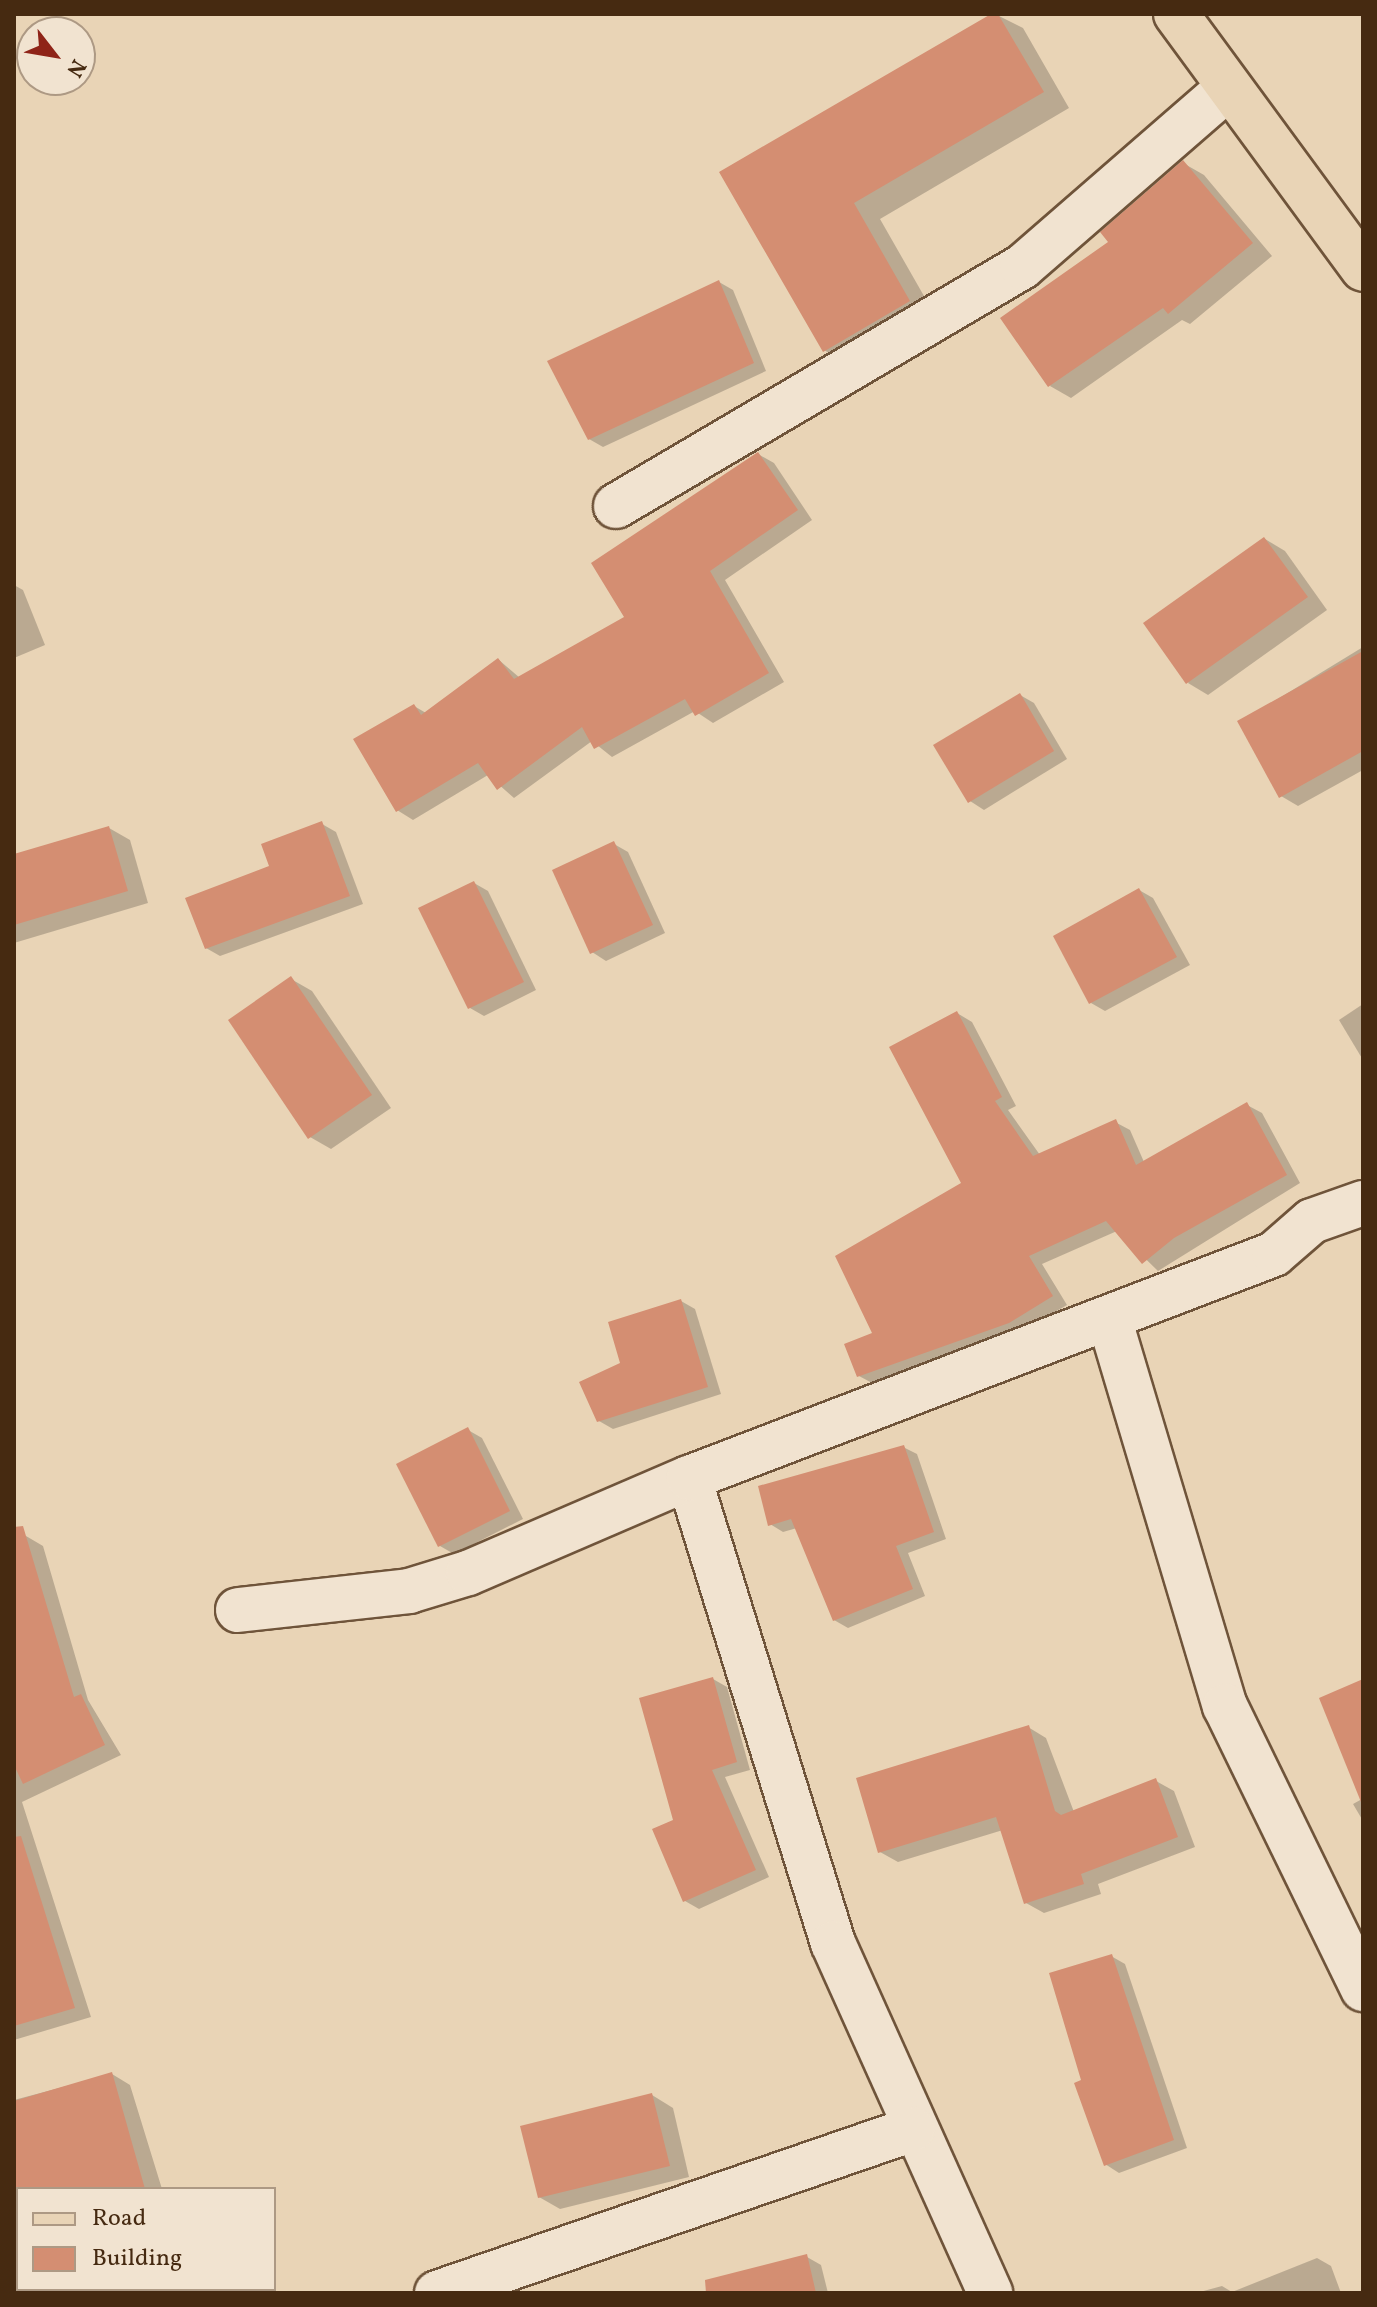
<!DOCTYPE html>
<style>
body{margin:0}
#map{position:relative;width:1377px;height:2307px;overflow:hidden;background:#e9d4b6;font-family:Vollkorn,serif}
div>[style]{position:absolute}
.shadow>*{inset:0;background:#0003}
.building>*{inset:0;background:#d48e72}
.roads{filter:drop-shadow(2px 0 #6f543a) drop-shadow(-2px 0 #6f543a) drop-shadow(0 2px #6f543a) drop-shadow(0 -2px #6f543a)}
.minor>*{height:44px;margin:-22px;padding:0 22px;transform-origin:22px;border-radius:22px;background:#f1e3d0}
.major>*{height:44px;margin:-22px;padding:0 22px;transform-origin:22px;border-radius:22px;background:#e9d4b6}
span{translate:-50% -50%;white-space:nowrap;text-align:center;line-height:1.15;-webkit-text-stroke:6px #f1e3d0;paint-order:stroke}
.frame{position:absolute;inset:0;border:16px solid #462a11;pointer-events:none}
.legend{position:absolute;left:16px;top:2187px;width:260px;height:104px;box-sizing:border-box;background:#f1e3d0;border:2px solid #ad9984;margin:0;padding:10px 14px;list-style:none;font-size:24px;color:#462a11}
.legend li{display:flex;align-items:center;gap:16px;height:40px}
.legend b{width:40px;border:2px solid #ad9984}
.north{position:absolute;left:16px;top:16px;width:80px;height:80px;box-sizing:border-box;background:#f1e3d0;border:2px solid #ad9984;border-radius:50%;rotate:121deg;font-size:22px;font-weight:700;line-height:32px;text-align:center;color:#462a11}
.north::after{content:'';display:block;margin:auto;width:28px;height:36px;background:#8f2418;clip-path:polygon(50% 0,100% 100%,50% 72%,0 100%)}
</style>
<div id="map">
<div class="shadow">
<i style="clip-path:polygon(995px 14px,1023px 28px,1069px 108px,880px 219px,936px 317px,851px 366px,824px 350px,722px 173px)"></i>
<i style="clip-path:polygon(1183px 163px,1204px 175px,1272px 256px,1190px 324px,1182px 320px,1071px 398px,1050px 386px,1111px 242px)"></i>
<i style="clip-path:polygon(719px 282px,733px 290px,766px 371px,603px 447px,589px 439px)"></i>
<i style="clip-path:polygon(758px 454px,774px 463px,812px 520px,725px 580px,784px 682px,713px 723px,695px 711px,612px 757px,592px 741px,514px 798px,488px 775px,413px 820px,397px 810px,414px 706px,426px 713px,499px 660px,520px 678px,627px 618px)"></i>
<i style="clip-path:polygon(1265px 539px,1285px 551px,1327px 610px,1208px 695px,1188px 683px)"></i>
<i style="clip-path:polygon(14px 585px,23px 590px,45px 645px,14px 658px)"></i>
<i style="clip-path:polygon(1363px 647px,1363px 770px,1298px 806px,1281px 796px,1240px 722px)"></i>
<i style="clip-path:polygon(1020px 695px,1034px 703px,1067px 759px,984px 810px,970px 801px)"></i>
<i style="clip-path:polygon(322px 824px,336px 832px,363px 904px,220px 956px,206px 948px,272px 868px)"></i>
<i style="clip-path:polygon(109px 828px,130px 840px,148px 903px,14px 943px,14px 856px)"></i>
<i style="clip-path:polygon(614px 844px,628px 852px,665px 933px,606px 961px,592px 952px)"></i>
<i style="clip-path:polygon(474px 883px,488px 891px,536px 990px,484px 1016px,470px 1008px)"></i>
<i style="clip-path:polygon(1139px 890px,1153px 898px,1190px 965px,1105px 1011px,1091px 1003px)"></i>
<i style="clip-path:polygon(291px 979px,312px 991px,391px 1108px,331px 1149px,310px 1137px)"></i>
<i style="clip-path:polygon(1363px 1004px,1363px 1060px,1339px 1020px)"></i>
<i style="clip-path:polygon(957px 1013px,972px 1022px,1016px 1106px,1008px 1110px,1040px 1155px,1115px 1122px,1130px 1130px,1144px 1162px,1247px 1105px,1262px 1113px,1300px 1183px,1158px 1271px,1117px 1231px,1042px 1264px,1067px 1305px,1024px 1330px,874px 1384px,859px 1376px,875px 1334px,963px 1183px)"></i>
<i style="clip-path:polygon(681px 1301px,695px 1309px,721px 1394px,613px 1429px,599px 1421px,623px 1364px)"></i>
<i style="clip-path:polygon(468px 1430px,482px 1438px,523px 1519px,454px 1554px,440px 1546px)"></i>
<i style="clip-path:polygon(903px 1447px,917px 1454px,946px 1539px,908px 1553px,925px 1596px,848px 1628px,834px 1620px,797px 1528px,783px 1532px,770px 1524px)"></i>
<i style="clip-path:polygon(26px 1536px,43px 1546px,88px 1700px,121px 1755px,22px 1802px,91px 2017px,14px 2040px,14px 1539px)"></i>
<i style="clip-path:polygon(713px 1679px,727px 1687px,750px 1770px,725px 1777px,769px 1877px,699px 1909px,685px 1901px,676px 1821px)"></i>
<i style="clip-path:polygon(1363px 1682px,1363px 1821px,1353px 1804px,1362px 1799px)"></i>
<i style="clip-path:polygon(1028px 1727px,1046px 1738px,1074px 1812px,1156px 1781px,1174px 1791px,1195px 1847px,1098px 1884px,1101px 1894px,1044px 1913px,1026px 1903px,1003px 1830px,898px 1862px,880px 1852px)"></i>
<i style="clip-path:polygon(1111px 1956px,1125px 1964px,1187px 2148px,1119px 2173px,1105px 2164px,1084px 2081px)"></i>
<i style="clip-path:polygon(112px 2074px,130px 2085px,162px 2189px,18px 2189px,18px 2264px,14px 2100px)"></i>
<i style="clip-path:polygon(652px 2095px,673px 2108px,689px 2177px,560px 2209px,539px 2197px)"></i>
<i style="clip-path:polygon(807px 2257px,821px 2265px,828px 2293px,739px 2293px)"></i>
<i style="clip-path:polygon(1317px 2258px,1331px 2266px,1341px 2293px,1196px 2293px,1222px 2286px,1232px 2292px)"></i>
<i style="clip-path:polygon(89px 2289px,221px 2289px,223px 2293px,90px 2293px)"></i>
</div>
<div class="building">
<i style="clip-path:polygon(991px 14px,998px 14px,1044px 92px,854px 203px,910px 301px,823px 352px,719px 172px)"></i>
<i style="clip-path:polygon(1183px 160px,1253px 243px,1168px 314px,1163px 308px,1048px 387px,1000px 318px,1108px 242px,1100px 232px)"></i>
<i style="clip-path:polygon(719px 280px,754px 363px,588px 440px,547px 361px)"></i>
<i style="clip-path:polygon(758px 452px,798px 510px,710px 571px,769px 673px,695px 716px,685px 699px,594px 749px,582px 727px,497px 790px,478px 763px,396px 812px,353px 739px,414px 704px,421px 715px,498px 658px,514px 679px,624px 617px,591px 563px)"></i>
<i style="clip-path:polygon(1264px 537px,1308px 597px,1186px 684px,1143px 623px)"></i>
<i style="clip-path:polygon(1363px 651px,1363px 751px,1279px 798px,1237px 721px)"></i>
<i style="clip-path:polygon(1020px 693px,1054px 751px,968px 803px,933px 745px)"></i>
<i style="clip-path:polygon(322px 821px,350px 896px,205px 949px,185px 898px,269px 866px,261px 844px)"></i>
<i style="clip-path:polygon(109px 826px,128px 891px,14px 925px,14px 854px)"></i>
<i style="clip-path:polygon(614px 841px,653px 925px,590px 954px,552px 870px)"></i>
<i style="clip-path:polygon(474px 881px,524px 982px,468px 1009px,418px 908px)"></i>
<i style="clip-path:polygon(1139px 888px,1177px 957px,1089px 1004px,1053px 936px)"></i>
<i style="clip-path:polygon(291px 976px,372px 1095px,308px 1139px,228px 1020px)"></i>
<i style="clip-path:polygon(957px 1011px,1002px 1097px,995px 1101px,1033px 1156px,1116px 1119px,1136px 1165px,1247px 1102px,1287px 1175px,1174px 1238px,1142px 1264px,1106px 1221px,1029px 1256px,1053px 1296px,1009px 1323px,857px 1377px,844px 1344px,872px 1333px,835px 1256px,961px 1183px,889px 1047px)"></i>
<i style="clip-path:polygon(681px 1299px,708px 1387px,597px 1422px,579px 1382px,620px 1363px,608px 1322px)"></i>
<i style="clip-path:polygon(468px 1427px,510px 1511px,438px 1547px,396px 1464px)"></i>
<i style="clip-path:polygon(904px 1445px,934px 1532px,896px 1546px,913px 1589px,833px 1621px,791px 1519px,768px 1526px,758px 1486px)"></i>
<i style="clip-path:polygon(23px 1526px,74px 1697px,81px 1694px,105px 1745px,23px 1784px,14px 1765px,14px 1527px)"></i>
<i style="clip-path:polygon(713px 1677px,737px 1762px,712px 1770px,756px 1870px,683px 1902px,652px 1829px,673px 1820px,639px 1698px)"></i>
<i style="clip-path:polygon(1363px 1679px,1363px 1802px,1361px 1802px,1319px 1698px)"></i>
<i style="clip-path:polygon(1029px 1725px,1055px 1811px,1061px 1815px,1156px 1778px,1178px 1837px,1081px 1874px,1084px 1884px,1024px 1904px,996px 1817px,878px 1853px,856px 1778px)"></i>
<i style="clip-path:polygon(21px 1836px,75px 2008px,14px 2026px,14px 1837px)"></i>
<i style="clip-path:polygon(1112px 1954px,1174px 2140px,1104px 2166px,1074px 2083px,1081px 2080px,1049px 1973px)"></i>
<i style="clip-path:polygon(112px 2072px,145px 2189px,14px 2189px,14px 2101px)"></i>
<i style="clip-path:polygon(652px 2093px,670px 2166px,538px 2198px,520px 2126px)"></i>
<i style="clip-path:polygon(807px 2254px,816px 2293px,706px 2293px,705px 2280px)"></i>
</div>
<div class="roads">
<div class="minor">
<i style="left:616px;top:506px;width:471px;rotate:-30.5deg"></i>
<i style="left:1022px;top:267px;width:274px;rotate:-41deg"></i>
<i style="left:1110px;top:1321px;width:402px;rotate:73.4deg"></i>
<i style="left:1225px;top:1706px;width:315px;rotate:64deg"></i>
<i style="left:689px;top:1478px;width:487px;rotate:72.8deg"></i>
<i style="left:833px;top:1943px;width:384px;rotate:65.8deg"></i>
<i style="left:238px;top:1610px;width:172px;rotate:-6.3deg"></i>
<i style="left:409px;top:1591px;width:62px;rotate:-17deg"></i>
<i style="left:468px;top:1573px;width:241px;rotate:-23.3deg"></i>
<i style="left:689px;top:1478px;width:626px;rotate:-20.95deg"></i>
<i style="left:1274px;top:1254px;width:50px;rotate:-41deg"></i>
<i style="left:1312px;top:1221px;width:54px;rotate:-19.4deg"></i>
<i style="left:437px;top:2293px;width:503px;rotate:-19.01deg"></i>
</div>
<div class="major">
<i style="left:1176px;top:14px;width:316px;rotate:53.7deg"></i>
</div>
</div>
<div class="frame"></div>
<ul class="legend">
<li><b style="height:10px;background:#e9d4b6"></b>Road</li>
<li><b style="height:22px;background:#d48e72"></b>Building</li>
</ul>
<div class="north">N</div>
</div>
